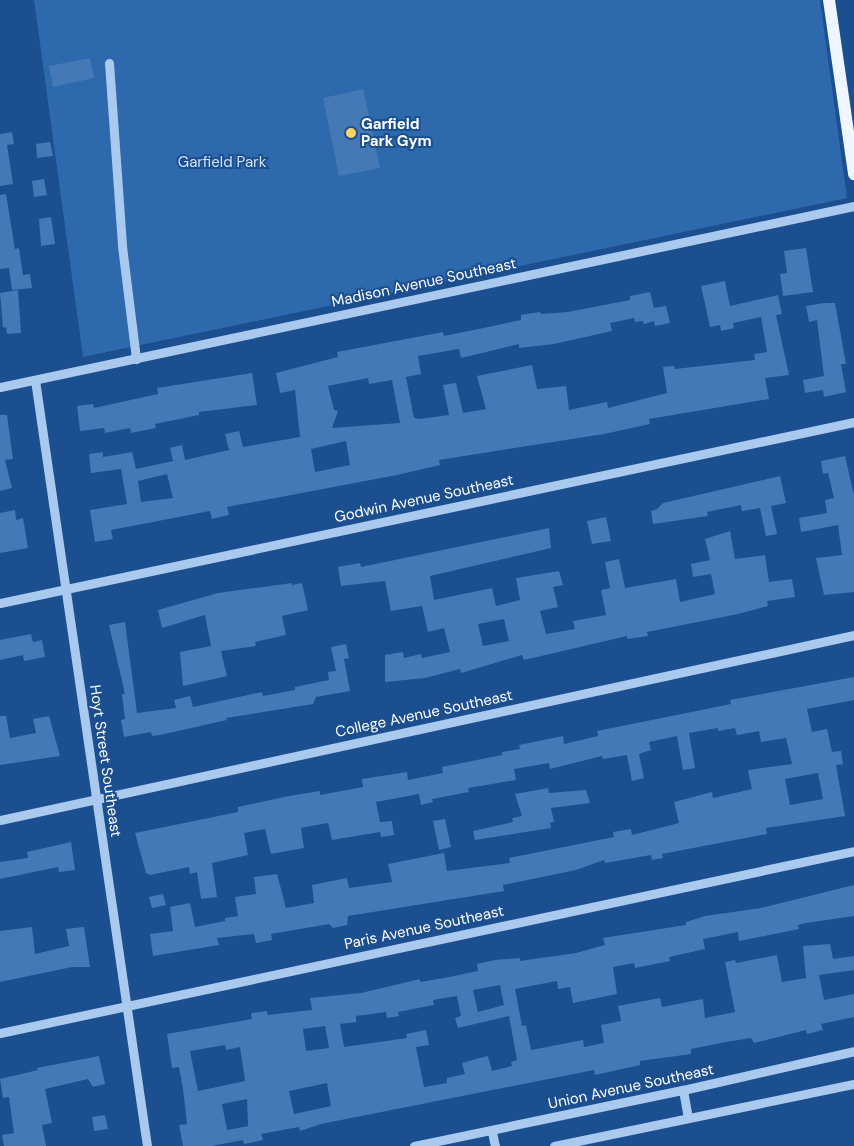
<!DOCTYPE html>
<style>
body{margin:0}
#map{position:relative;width:854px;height:1146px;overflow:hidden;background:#1b4f8f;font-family:"DM Sans",sans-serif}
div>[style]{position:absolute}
.green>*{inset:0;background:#2e69ad}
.building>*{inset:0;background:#4478b7}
.minor>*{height:9px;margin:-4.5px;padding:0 4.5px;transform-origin:4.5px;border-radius:4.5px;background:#a9c9ee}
.major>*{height:12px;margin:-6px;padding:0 6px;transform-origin:6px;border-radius:6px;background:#f0f6ff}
.dots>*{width:14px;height:14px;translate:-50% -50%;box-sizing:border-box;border:2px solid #1b4f8f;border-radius:50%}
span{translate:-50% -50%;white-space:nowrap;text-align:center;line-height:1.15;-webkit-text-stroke:4px #1b4f8f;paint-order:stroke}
.poi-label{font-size:15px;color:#fff;font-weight:700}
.left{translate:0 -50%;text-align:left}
.park-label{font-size:15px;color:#cfe3fa}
.street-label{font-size:15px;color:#fff}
</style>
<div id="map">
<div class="green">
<i style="clip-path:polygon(34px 0,820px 0,847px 198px,83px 357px)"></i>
</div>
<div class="building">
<i style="clip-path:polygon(90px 58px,94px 78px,53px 87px,49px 66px)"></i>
<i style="clip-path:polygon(363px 89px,380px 168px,339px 176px,323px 98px)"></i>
<i style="clip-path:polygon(12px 132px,14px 144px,7px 145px,13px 184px,0 186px,0 134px)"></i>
<i style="clip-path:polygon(50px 142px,53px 156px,37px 158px,36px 144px)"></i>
<i style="clip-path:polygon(44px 179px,47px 195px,34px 197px,32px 181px)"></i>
<i style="clip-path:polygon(6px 194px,15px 249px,19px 248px,23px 275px,30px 274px,32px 288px,12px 290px,9px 268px,0 269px,0 195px)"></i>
<i style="clip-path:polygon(51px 217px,55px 244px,41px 246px,39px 219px)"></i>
<i style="clip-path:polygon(806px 248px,813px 292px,783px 296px,780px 274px,787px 273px,784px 251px)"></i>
<i style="clip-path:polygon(evenodd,725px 281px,730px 306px,778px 295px,782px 314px,776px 315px,789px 375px,765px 378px,769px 399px,649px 419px,650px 424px,604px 434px,445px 459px,439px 460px,440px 465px,397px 475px,227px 507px,229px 515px,212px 519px,210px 511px,111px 530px,113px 539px,95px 542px,90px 510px,127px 504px,121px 469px,91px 473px,89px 454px,103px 452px,103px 457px,132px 452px,136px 469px,173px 461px,170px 448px,182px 445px,185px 460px,229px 450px,225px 434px,239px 431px,243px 447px,300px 437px,295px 390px,280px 393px,276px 373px,338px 357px,337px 352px,443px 332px,444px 336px,493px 326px,521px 320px,521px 315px,540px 312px,541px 314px,568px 312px,630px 300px,630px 296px,650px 292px,654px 308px,666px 306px,670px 323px,655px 326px,654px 321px,644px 324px,643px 321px,635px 322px,634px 318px,610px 323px,612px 331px,554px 344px,519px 348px,519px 344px,461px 358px,459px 349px,418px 356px,421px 374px,406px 377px,414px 418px,419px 419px,449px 415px,443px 385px,456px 383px,463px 413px,486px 409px,477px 376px,532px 365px,537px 389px,566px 386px,569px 410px,607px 402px,608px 408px,667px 393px,663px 367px,674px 366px,675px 369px,755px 360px,754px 354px,767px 352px,761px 317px,733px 323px,734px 328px,721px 331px,720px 325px,710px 327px,701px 286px,725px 281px,368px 378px,369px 384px,392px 380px,400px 423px,332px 428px,338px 411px,334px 410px,328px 386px,368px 378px,725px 281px,346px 441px,350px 465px,315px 472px,311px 449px,346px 441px,725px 281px,167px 474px,173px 498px,141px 502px,138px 481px,167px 474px)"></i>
<i style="clip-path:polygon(18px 290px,21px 333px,7px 334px,6px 327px,3px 328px,0 293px)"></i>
<i style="clip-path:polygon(824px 303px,835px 303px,846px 364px,841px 364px,846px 392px,824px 397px,823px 390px,805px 393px,803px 380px,824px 376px,817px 320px,809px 322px,806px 306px)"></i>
<i style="clip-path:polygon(252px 373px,257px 405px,199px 412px,199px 415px,155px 424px,156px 428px,131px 433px,130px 428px,105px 433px,104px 428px,80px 431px,77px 406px,93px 404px,94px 408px,158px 394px,157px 388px)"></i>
<i style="clip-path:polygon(0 415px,7px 415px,13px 459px,5px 460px,12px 488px,0 491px)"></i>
<i style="clip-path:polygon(845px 456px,854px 495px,854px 592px,824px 595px,816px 558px,842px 555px,838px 525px,801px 532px,799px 518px,827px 513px,825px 500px,834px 498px,828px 473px,823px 474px,821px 461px)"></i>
<i style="clip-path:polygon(780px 476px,786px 503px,771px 506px,777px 534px,766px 536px,760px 508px,742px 511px,741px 505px,707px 512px,708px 516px,653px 524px,651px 511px,657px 509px,663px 503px)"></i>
<i style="clip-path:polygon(15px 510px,16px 520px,23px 518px,28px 548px,0 553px,0 513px)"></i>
<i style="clip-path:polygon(606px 517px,611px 541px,592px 544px,587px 521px)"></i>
<i style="clip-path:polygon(evenodd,549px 528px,551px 548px,430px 576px,434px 600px,492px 588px,496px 606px,520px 600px,516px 578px,559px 571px,563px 585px,553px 587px,558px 607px,540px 611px,546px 634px,575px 629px,573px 621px,606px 615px,601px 590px,610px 588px,605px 562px,619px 559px,625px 588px,676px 579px,680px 602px,715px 594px,711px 574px,693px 577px,691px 564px,710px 560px,705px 539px,730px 531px,735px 559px,765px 555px,769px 582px,792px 579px,795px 597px,767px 601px,768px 606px,738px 614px,647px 632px,648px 636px,627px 639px,627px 636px,524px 660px,522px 655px,461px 673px,460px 669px,425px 678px,385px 682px,385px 655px,403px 652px,404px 658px,421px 654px,422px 658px,450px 652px,444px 628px,428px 632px,422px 606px,391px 611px,385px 581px,341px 586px,338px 567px,360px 563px,361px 567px,549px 528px,504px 619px,509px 641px,483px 646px,478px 624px,504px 619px)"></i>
<i style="clip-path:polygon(292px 583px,292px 585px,302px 583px,308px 610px,282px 616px,286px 635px,255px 642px,256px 646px,221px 651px,227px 676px,183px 686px,180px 652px,211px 646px,205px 615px,162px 628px,158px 610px,218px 593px)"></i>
<i style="clip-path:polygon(125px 622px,137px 713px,176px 708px,174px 700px,190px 696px,193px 707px,262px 692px,263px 696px,295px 690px,295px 687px,329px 680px,328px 672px,336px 671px,331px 647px,346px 644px,349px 658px,344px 659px,350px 691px,316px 697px,313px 704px,226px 718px,227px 720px,160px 735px,152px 736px,151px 732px,124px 737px,121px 720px,125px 719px,122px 694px,125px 694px,109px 625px)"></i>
<i style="clip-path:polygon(31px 634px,33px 642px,42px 640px,45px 657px,24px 661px,23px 655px,0 660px,0 640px)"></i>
<i style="clip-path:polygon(evenodd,854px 677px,854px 700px,807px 709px,812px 732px,827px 729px,832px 752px,841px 751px,843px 764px,836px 765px,845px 816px,766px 828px,767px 834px,662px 854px,663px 858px,652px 860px,651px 855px,605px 863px,604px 860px,576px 870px,503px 885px,504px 891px,348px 916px,347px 925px,333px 928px,329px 924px,271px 934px,272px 940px,256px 943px,254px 934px,217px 938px,219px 945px,153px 956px,150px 934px,173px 931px,170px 907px,190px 903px,195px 927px,225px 921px,225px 918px,238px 916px,235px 897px,256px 894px,254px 877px,277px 874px,286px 908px,314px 903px,312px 885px,347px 878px,349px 888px,392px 882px,388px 864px,444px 853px,447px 871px,510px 863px,509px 858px,614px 837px,613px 832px,631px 829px,632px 835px,679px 823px,674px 802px,712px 792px,713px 798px,752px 789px,748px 770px,792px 764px,786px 738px,761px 742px,759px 731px,737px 735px,735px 728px,718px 731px,718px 728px,689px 733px,695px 768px,683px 770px,677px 736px,649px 742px,651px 750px,639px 754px,644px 778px,632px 781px,627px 755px,603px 759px,602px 756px,550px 769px,549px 763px,514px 769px,516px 780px,468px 788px,469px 792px,432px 799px,433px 802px,421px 805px,419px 794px,376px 802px,380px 822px,392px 821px,394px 835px,381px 837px,380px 832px,332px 840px,328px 823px,301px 828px,304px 848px,271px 854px,265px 829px,244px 833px,248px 855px,212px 863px,217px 897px,201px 899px,197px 872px,190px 874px,189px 867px,150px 875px,146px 873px,135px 833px,238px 812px,238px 807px,289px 796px,320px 791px,320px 795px,363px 787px,362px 779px,407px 772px,408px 780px,443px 773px,442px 767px,502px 755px,502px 752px,520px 749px,519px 745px,563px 736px,564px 744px,598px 736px,597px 731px,731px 704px,730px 700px,854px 677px,818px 773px,823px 799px,790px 805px,785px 779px,818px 773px)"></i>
<i style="clip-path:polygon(0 716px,6px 716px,10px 738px,36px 733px,33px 719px,49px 716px,60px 756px,0 765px)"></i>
<i style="clip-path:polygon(548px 788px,549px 793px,586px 790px,590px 803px,551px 808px,554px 822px,550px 823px,551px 828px,475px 840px,473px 831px,513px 822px,512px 818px,522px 816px,515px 794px)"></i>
<i style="clip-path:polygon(445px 819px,451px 847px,439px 850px,433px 821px)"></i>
<i style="clip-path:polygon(71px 842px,75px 870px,59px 872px,58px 867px,0 879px,0 862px,28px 858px,27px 852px)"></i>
<i style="clip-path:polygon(evenodd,854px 885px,854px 916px,806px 923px,798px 925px,799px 929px,739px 941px,738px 932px,703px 939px,705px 949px,669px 957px,670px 961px,635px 968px,634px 963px,613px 967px,617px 994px,573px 1003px,570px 987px,558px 989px,557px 981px,515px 989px,522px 1026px,526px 1025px,531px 1050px,583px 1040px,584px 1047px,604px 1043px,601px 1025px,621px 1021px,618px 1006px,660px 998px,662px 1007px,703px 999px,705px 1018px,735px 1012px,725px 962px,735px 960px,736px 963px,777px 955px,782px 982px,806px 978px,803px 946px,830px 944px,833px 959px,854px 956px,854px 970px,819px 975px,824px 1000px,854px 994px,854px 1017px,821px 1024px,823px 1030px,807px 1034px,806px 1030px,754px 1043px,751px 1038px,726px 1042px,691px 1049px,691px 1054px,640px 1061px,640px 1065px,595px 1075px,594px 1070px,321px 1124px,300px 1131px,299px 1127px,261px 1134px,263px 1140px,244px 1144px,243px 1140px,211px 1146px,183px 1146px,179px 1125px,187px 1124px,183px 1089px,179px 1067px,172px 1068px,167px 1034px,252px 1019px,251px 1013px,267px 1011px,268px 1015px,312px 1010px,310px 998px,361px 993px,420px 979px,420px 982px,444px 978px,478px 971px,477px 964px,495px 960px,520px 958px,520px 961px,576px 953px,605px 945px,603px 938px,686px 925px,686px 922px,705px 916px,761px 908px,854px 885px,500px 985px,504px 1005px,478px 1012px,473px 990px,500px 985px,854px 885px,457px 996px,461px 1016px,455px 1018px,458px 1028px,509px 1016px,517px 1060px,511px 1062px,512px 1066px,492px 1071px,488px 1056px,476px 1059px,462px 1063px,465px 1074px,447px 1078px,447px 1083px,424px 1087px,416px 1047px,429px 1045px,426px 1030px,406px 1034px,407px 1038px,344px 1047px,340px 1024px,356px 1022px,356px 1016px,386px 1012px,387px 1018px,399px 1016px,398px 1012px,434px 1005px,433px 1000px,457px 996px,854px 885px,325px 1026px,329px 1048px,306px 1051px,303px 1029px,325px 1026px,854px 885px,225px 1045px,226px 1050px,240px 1047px,245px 1081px,198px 1091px,190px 1051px,225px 1045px,854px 885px,327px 1083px,331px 1106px,294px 1114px,289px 1091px,327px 1083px,854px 885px,247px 1099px,248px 1126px,227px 1130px,222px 1104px,247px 1099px)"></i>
<i style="clip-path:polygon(163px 894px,166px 905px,152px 908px,149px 897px)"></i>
<i style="clip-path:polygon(32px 927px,35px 954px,69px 946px,66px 929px,84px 927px,90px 967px,72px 967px,0 982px,0 931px)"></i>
<i style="clip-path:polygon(99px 1056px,105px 1084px,93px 1087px,88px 1079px,45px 1089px,52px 1123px,42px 1125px,46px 1146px,4px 1146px,2px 1135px,14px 1133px,9px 1097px,3px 1098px,0 1079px,38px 1070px,37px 1068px)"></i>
<i style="clip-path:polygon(105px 1115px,108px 1129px,94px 1131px,92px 1117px)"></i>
</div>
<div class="minor">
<i style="left:109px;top:63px;width:183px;rotate:85.9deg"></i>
<i style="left:122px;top:246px;width:114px;rotate:82.9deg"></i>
<i style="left:35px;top:380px;width:774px;rotate:81.68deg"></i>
<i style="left:0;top:387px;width:873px;rotate:-11.97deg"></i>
<i style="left:0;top:603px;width:873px;rotate:-11.97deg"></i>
<i style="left:0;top:820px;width:874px;rotate:-12.22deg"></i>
<i style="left:0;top:1033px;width:873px;rotate:-12.03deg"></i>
<i style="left:683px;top:1090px;width:27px;rotate:80deg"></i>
<i style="left:492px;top:1132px;width:14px;rotate:78deg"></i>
<i style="left:414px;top:1146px;width:275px;rotate:-11.8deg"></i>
<i style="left:683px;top:1090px;width:175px;rotate:-12.8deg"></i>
<i style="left:554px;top:1146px;width:306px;rotate:-11.7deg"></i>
</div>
<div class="major">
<i style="left:829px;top:0;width:176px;rotate:81.8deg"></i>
</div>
<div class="dots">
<i style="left:351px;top:133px;background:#ffd166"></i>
</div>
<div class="poi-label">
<span class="left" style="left:361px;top:133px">Garfield<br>Park Gym</span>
</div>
<div class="park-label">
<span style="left:222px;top:163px">Garfield Park</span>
</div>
<div class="street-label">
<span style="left:424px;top:283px;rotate:-12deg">Madison Avenue Southeast</span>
<span style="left:424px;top:499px;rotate:-12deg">Godwin Avenue Southeast</span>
<span style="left:424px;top:714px;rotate:-12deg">College Avenue Southeast</span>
<span style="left:105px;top:761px;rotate:82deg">Hoyt Street Southeast</span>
<span style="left:424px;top:928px;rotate:-12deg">Paris Avenue Southeast</span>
<span style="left:631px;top:1087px;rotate:-12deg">Union Avenue Southeast</span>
</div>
</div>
